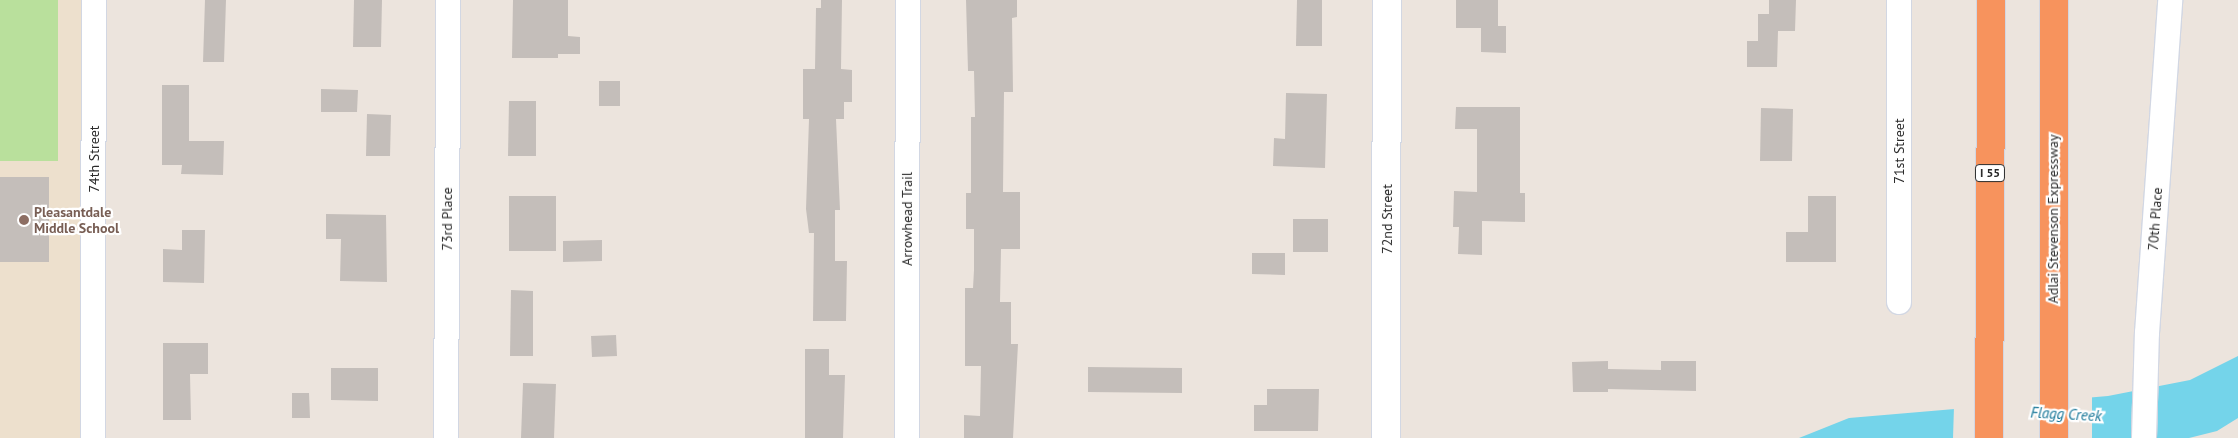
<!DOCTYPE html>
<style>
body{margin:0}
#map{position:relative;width:2238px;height:438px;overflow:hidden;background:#ece4dd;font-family:"PT Sans",sans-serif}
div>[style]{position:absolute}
.education>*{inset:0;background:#ede0cd}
.green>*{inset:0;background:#b9e09c}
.water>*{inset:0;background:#74d4ea}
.pier>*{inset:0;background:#ece4dd}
.building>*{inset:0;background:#c4beba}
.roads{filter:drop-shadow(1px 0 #d2d7e3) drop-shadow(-1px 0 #d2d7e3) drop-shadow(0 1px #d2d7e3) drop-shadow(0 -1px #d2d7e3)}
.street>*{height:24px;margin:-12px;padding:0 12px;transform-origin:12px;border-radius:12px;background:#fff}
.secondary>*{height:28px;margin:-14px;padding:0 14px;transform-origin:14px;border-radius:14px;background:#fff}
.highway>*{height:28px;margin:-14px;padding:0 14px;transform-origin:14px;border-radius:14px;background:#f7935d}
.dots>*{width:14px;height:14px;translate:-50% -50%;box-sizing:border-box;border:2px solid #fff;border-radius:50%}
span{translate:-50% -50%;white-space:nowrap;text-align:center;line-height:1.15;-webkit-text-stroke:4.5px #fff;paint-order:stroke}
.shield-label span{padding:1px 4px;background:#fff;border:1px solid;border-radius:4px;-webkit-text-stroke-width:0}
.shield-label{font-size:12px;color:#2b2b2b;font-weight:700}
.street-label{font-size:14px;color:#2b2b2b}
.education-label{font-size:14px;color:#785e54;font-weight:700}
.left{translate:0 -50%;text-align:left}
.water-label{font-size:15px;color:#137496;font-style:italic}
</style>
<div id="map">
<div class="education">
<i style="clip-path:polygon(0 0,94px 0,93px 438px,0 438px)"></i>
</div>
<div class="green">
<i style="clip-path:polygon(0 0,58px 0,58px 161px,0 161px)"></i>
</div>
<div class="water">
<i style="clip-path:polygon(2238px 356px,2238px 418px,2217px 431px,2189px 438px,1799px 438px,1849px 418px,2108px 396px,2190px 380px)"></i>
</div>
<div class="pier">
<i style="clip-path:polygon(2092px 395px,2092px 438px,1953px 438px,1954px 406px)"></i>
</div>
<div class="building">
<i style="clip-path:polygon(205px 0,226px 0,224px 62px,203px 62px)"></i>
<i style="clip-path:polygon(354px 0,382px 0,381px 47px,353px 47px)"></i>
<i style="clip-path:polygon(513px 0,568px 0,568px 36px,580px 37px,580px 54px,558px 54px,558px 58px,512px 58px)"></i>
<i style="clip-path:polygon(821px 0,842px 0,841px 69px,852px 70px,852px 102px,844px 102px,844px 119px,836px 119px,840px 210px,835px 210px,835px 261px,847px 261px,846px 321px,813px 321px,814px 233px,809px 233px,806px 209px,809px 119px,803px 119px,803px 69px,815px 69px,816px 8px,821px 8px)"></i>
<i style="clip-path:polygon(966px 0,1017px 0,1017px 17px,1012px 18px,1013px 92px,1004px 92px,1003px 192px,1020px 192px,1020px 249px,1001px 249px,1000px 302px,1011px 302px,1011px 344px,1018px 344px,1013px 438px,964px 438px,964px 415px,980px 416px,981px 366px,965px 366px,965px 288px,973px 288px,974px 270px,974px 229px,966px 229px,966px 193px,971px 193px,971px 117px,975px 117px,974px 71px,968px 71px)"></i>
<i style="clip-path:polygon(1297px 0,1322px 0,1322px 46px,1296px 46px)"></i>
<i style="clip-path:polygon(1456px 0,1498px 0,1498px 26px,1506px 26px,1506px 53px,1481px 52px,1481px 28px,1456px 28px)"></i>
<i style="clip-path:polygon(1769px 0,1796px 0,1795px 31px,1778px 31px,1777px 67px,1747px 67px,1747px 41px,1758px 41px,1758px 14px,1769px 14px)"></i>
<i style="clip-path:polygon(599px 81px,620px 81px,620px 106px,599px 106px)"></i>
<i style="clip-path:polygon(162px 85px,189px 85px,189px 141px,224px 141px,223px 175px,181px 174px,182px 165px,162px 165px)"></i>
<i style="clip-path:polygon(321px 89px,358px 90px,357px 112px,321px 112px)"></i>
<i style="clip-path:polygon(1286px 93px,1327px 94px,1325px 168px,1273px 166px,1274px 138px,1285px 139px)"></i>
<i style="clip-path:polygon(509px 101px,536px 101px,536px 156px,508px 156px)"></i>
<i style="clip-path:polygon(1456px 107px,1520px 107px,1520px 193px,1525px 193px,1525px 222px,1482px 221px,1482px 255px,1458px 254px,1459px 227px,1453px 227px,1454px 191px,1477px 192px,1477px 129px,1455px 129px)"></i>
<i style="clip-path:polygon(1761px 108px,1793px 109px,1792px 161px,1760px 161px)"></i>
<i style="clip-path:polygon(367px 114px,391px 115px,390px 156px,366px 156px)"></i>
<i style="clip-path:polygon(0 177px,49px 177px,49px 262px,0 262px)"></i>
<i style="clip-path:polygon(509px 196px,556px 196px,556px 251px,509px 251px)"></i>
<i style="clip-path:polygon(1808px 196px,1836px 196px,1836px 262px,1786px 262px,1786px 232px,1808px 232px)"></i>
<i style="clip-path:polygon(326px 214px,386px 215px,387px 282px,340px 281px,341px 239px,326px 239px)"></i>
<i style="clip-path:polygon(1293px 219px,1328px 219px,1328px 252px,1293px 252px)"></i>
<i style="clip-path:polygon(182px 230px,205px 230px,204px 283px,163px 282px,163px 249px,182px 250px)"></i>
<i style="clip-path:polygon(602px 240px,602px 261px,563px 262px,563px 241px)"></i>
<i style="clip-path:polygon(1252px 253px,1285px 253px,1285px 275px,1252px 274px)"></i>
<i style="clip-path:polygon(511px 290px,533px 291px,533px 356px,510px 356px)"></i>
<i style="clip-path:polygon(616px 335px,617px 356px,592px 357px,591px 336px)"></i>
<i style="clip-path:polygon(163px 343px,208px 343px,208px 374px,190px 374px,191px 420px,163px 420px)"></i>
<i style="clip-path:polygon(805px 349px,829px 349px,829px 375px,845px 375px,843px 438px,805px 438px)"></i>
<i style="clip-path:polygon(1608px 361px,1608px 369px,1661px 370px,1661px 361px,1696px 361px,1696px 391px,1608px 389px,1608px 392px,1573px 392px,1572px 362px)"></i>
<i style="clip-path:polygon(1088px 367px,1182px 368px,1182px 393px,1088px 392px)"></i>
<i style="clip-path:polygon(331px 368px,378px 368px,378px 401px,331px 400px)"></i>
<i style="clip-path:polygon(523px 383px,556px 384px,554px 438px,521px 438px)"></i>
<i style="clip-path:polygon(1267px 389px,1319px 389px,1318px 431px,1254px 431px,1254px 405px,1267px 405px)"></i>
<i style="clip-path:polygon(292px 393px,309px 393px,310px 418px,292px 418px)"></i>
</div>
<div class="roads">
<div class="street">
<i style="left:1899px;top:302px;width:302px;rotate:-90deg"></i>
<i style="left:93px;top:438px;width:438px;rotate:-89.9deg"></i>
<i style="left:446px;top:438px;width:438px;rotate:-89.7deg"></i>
<i style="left:907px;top:438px;width:438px;rotate:-89.9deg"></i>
<i style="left:2144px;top:438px;width:105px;rotate:-88.4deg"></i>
<i style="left:2147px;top:333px;width:334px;rotate:-86deg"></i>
</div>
<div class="secondary">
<i style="left:1386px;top:438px;width:438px;rotate:-89.9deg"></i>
</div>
<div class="highway">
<i style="left:1989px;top:438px;width:438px;rotate:-89.7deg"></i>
<i style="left:2054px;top:438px;width:438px;rotate:-90deg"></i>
</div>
</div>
<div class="dots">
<i style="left:24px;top:220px;background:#8d6e63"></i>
</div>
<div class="shield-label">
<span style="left:1990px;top:173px">I 55</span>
</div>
<div class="street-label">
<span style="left:1899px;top:151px;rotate:-90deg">71st Street</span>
<span style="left:94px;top:159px;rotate:-90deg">74th Street</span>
<span style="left:447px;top:219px;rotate:-90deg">73rd Place</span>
<span style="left:907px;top:219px;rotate:-90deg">Arrowhead Trail</span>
<span style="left:1387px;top:219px;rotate:-90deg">72nd Street</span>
<span style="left:2053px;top:219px;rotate:-90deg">Adlai Stevenson Expressway</span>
<span style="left:2155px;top:219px;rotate:-86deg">70th Place</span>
</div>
<div class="education-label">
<span class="left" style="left:34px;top:220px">Pleasantdale<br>Middle School</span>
</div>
<div class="water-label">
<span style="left:2066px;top:414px;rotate:3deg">Flagg Creek</span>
</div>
</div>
